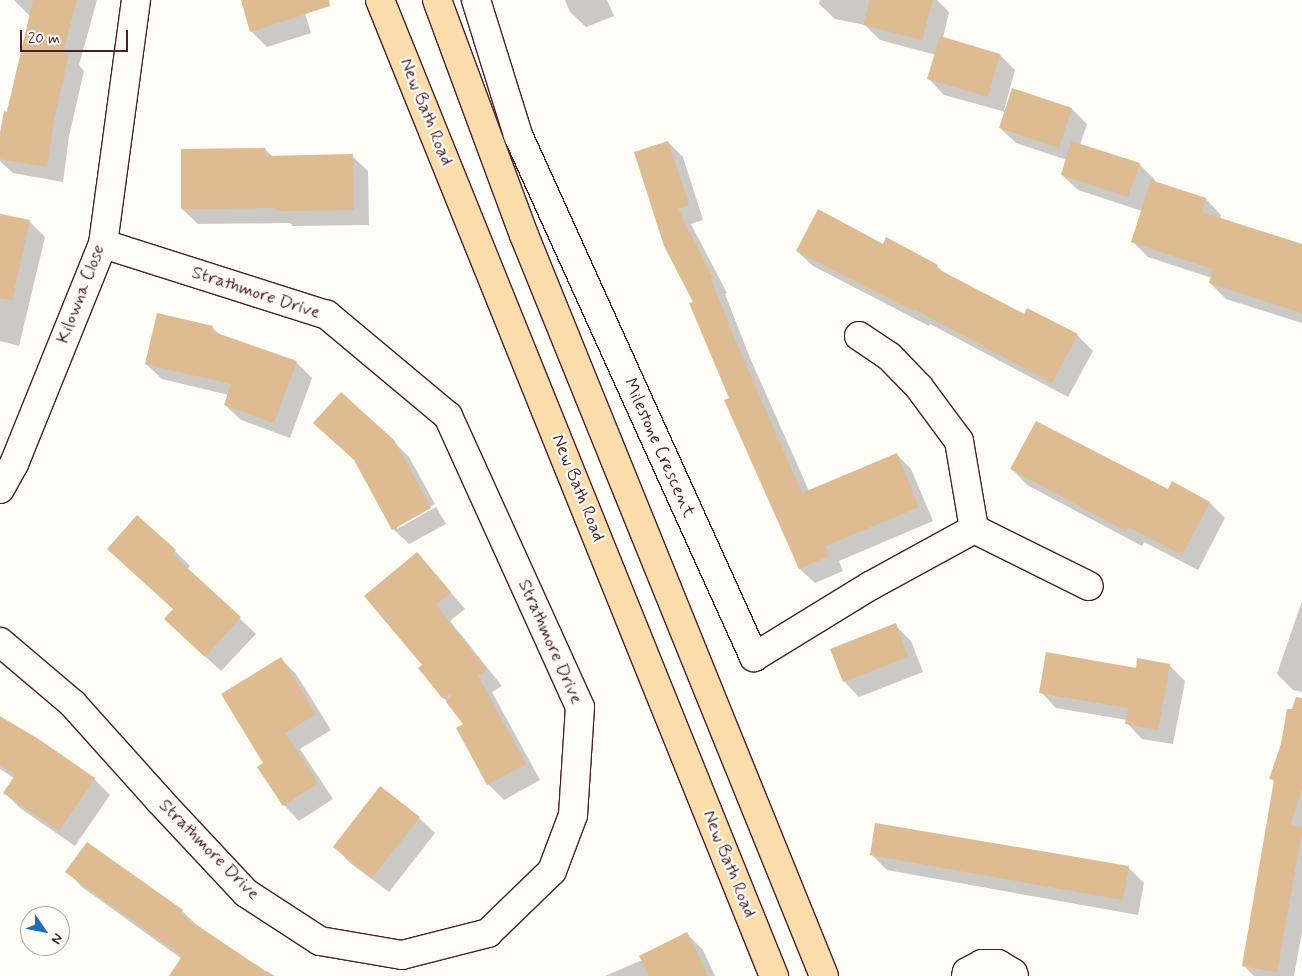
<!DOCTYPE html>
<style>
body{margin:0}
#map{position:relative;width:1302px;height:976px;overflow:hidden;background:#fdfcf7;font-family:Mynerve,sans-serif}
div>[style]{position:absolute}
.shadow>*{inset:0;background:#0003}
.building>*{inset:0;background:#debb90}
.roads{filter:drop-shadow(1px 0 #4a1f2b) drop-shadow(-1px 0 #4a1f2b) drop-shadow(0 1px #4a1f2b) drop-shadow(0 -1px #4a1f2b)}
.minor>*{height:28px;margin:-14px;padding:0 14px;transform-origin:14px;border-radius:14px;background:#fdfcf7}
.major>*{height:28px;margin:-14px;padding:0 14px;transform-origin:14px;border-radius:14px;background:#faddab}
span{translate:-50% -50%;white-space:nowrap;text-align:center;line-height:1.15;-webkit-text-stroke:4.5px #fdfcf7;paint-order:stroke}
.street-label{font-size:18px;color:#4a1f2b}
.north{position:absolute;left:20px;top:906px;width:50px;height:50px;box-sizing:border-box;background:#fdfcf7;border:1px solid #b5a4a5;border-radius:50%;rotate:123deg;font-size:14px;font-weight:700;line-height:20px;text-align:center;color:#4a1f2b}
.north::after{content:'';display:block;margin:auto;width:18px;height:22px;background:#1f6fb2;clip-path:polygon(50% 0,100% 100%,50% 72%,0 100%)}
.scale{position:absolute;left:20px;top:30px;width:108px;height:22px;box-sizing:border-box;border:2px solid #4a1f2b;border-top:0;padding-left:6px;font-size:15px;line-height:18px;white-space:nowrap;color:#4a1f2b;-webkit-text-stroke:4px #fdfcf7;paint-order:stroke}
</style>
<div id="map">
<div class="shadow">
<i style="clip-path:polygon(14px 0,97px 0,79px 65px,84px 71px,69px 136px,63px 182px,13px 173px,0 161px,0 140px,30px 16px)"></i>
<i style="clip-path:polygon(242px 0,301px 0,311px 33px,267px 47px,251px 31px)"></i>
<i style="clip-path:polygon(565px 0,607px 0,614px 16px,586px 27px,570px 12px)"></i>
<i style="clip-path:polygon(820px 0,937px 0,949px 12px,943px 38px,1000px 55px,1015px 70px,1004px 110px,1072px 109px,1087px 124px,1080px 145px,1139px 164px,1155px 180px,1154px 183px,1206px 199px,1221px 215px,1220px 219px,1302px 269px,1302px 323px,1226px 299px,1210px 283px,1212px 278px,1148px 257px,1132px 241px,1142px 211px,1078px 190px,1062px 175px,1067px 160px,1016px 143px,1000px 128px,1006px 112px,944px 95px,929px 79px,936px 55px,880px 40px,865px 25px,835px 19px,819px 4px)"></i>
<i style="clip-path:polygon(668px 142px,683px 157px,703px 220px,691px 224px,727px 293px,725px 294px,750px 358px,809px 491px,896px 454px,911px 469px,933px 521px,839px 561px,843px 571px,815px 583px,800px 569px,726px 400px,730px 398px,695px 302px,665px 245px)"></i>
<i style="clip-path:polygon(265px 149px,273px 157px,352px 156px,368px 171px,369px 225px,293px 226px,290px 223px,198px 224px,182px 209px)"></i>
<i style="clip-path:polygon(0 215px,29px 221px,45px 237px,19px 346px,0 341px)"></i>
<i style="clip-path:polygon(883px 246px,937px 266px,945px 274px,1024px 316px,1077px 335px,1093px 351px,1068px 397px,930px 324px,929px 326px,813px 266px,797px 251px)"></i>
<i style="clip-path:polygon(212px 327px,221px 336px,296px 362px,312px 378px,290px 438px,241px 420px,225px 405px,229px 395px,162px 379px,146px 364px)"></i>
<i style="clip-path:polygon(393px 441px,409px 457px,435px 504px,397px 526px,397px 529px,436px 507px,446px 524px,409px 544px,393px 529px)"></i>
<i style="clip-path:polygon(1012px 469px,1169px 491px,1210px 503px,1225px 518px,1198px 570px,1144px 542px,1142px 546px,1027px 485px)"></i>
<i style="clip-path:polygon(175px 551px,190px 566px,187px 569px,256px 634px,221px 671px,181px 634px,174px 609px,124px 564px)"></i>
<i style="clip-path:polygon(417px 554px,465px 609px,450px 621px,502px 686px,492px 692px,540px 780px,504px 800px,488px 784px,465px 725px,444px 698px,424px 665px)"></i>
<i style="clip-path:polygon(1302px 601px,1302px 692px,1293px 690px,1277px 674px)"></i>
<i style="clip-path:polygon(895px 625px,911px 641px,923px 672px,859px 697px,844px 681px)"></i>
<i style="clip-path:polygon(281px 659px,296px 674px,331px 730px,300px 749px,333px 799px,299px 821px,284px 805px,265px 763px)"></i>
<i style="clip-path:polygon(1169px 665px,1185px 681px,1173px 744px,1142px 739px,1127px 723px,1127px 720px,1056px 708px,1041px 692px,1137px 669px)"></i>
<i style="clip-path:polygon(1302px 706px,1302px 932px,1294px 976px,1254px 976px,1243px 965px,1275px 783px,1271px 778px)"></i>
<i style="clip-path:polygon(0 717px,94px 779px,110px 795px,75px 846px,20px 808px,5px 793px,14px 778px,0 769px)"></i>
<i style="clip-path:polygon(419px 818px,435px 833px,389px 892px,350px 863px,335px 847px)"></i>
<i style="clip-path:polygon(871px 854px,1129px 868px,1144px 883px,1138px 915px,887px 870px)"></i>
<i style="clip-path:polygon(67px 871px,182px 911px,198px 926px,266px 973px,267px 971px,275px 976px,174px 976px,182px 959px,82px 887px)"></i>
<i style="clip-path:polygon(687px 934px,703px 950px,715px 976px,605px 976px,642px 960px)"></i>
</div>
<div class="building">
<i style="clip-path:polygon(33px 0,77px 0,63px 53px,69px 54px,54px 120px,47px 167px,0 159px,0 133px,4px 111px,7px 112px)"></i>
<i style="clip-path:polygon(241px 0,329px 0,330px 6px,250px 32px)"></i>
<i style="clip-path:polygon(870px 0,933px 0,922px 40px,863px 25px)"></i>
<i style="clip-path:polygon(940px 36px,1000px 54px,988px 97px,927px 79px)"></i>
<i style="clip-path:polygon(1012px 88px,1072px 108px,1059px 148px,999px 128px)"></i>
<i style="clip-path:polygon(668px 141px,689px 205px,678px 209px,713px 278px,711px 279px,736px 342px,802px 493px,897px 453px,919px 507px,825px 546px,829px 556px,799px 569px,724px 400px,729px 398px,689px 303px,693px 302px,664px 246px,634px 152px)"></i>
<i style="clip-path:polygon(1071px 141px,1140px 163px,1128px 197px,1061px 175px)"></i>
<i style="clip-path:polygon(265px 148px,266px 156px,353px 154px,354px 210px,276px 211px,276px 208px,181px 209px,181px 149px)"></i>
<i style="clip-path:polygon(1151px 180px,1206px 198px,1202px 212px,1302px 244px,1302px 313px,1209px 283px,1213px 269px,1131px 242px)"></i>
<i style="clip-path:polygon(818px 209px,883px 244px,886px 237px,938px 265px,936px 268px,1024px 314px,1027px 308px,1078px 334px,1052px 383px,914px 309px,913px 311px,796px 251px)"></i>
<i style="clip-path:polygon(0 214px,30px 220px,12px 300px,0 298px)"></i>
<i style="clip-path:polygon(157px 313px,213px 326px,211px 331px,297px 361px,274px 423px,224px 405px,231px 384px,145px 364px)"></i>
<i style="clip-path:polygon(341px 392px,394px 440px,431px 508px,392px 530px,354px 460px,313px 423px)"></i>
<i style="clip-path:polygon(1036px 421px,1168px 489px,1172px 481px,1210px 502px,1182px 555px,1129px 527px,1126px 531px,1010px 469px)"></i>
<i style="clip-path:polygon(137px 515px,176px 550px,172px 554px,241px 617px,205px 657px,164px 619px,173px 609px,107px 549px)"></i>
<i style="clip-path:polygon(417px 552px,451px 592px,436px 605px,487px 670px,478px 676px,526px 764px,487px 785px,456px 728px,463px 724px,446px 702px,454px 692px,443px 699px,418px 668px,422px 665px,364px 596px)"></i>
<i style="clip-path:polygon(896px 623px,908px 657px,843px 682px,830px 649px)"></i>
<i style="clip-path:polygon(1046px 652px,1136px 668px,1137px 658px,1170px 664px,1158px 730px,1125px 724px,1128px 708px,1039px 693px)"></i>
<i style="clip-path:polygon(281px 657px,316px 714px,285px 733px,318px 783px,283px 806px,257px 767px,263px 763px,221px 694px)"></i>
<i style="clip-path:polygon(1296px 697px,1302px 698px,1302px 789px,1290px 825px,1302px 827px,1302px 832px,1277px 972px,1242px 966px,1274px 780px,1269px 779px,1281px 744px,1287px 709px,1292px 709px)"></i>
<i style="clip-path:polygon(0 716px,40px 740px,95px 778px,59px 831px,3px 793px,15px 775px,0 765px)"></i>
<i style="clip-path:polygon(380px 786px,420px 817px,372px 878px,333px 847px)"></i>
<i style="clip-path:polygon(875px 823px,1129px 866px,1123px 900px,870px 855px)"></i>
<i style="clip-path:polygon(87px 842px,183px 910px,180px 914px,273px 976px,169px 976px,182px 956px,65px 872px)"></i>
<i style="clip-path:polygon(687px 932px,708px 976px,649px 976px,639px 956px)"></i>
</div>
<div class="roads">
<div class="minor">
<i style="left:476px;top:0;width:141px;rotate:72.7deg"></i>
<i style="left:518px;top:135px;width:573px;rotate:65.67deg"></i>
<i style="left:754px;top:657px;width:136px;rotate:-31.5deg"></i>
<i style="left:870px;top:586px;width:119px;rotate:-28.7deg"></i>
<i style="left:974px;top:529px;width:128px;rotate:26.4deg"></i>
<i style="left:859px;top:336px;width:36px;rotate:34deg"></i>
<i style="left:889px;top:356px;width:43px;rotate:45.9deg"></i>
<i style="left:919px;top:387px;width:67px;rotate:53.5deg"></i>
<i style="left:959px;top:441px;width:89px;rotate:80.3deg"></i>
<i style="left:0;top:489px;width:29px;rotate:-61deg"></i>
<i style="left:14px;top:464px;width:237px;rotate:-68deg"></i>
<i style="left:103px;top:244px;width:246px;rotate:-82.3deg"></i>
<i style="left:0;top:642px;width:96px;rotate:40.3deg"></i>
<i style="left:73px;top:704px;width:129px;rotate:48.1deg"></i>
<i style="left:159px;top:800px;width:127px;rotate:46.9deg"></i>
<i style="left:246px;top:893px;width:88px;rotate:33deg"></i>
<i style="left:320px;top:941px;width:83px;rotate:9.7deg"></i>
<i style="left:402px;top:955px;width:89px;rotate:-14.3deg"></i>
<i style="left:488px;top:933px;width:89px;rotate:-44.1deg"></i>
<i style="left:552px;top:871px;width:60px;rotate:-69.4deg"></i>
<i style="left:573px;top:815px;width:108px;rotate:-86.3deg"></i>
<i style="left:580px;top:707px;width:320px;rotate:-114.4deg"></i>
<i style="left:448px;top:416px;width:158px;rotate:-140.1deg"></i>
<i style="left:327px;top:315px;width:235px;rotate:-162.4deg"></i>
<i style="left:966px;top:976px;width:4px;rotate:-76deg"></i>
<i style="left:967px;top:972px;width:17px;rotate:-28deg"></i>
<i style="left:982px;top:964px;width:16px"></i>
<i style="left:998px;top:964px;width:17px;rotate:31deg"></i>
<i style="left:1013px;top:973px;width:3px;rotate:72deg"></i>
</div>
<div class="major">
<i style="left:380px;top:0;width:1053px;rotate:68.02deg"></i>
<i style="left:437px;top:0;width:251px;rotate:69.7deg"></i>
<i style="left:524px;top:235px;width:799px;rotate:67.96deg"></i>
</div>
</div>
<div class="street-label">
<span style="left:426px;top:112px;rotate:68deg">New Bath Road</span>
<span style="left:256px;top:293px;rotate:18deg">Strathmore Drive</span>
<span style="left:81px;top:294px;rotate:-69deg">Kilowna Close</span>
<span style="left:659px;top:448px;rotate:66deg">Milestone Crescent</span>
<span style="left:578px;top:488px;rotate:68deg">New Bath Road</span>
<span style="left:550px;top:642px;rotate:66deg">Strathmore Drive</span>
<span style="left:209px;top:850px;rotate:45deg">Strathmore Drive</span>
<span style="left:729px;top:864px;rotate:68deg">New Bath Road</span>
</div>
<div class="north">N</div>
<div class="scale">20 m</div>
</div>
